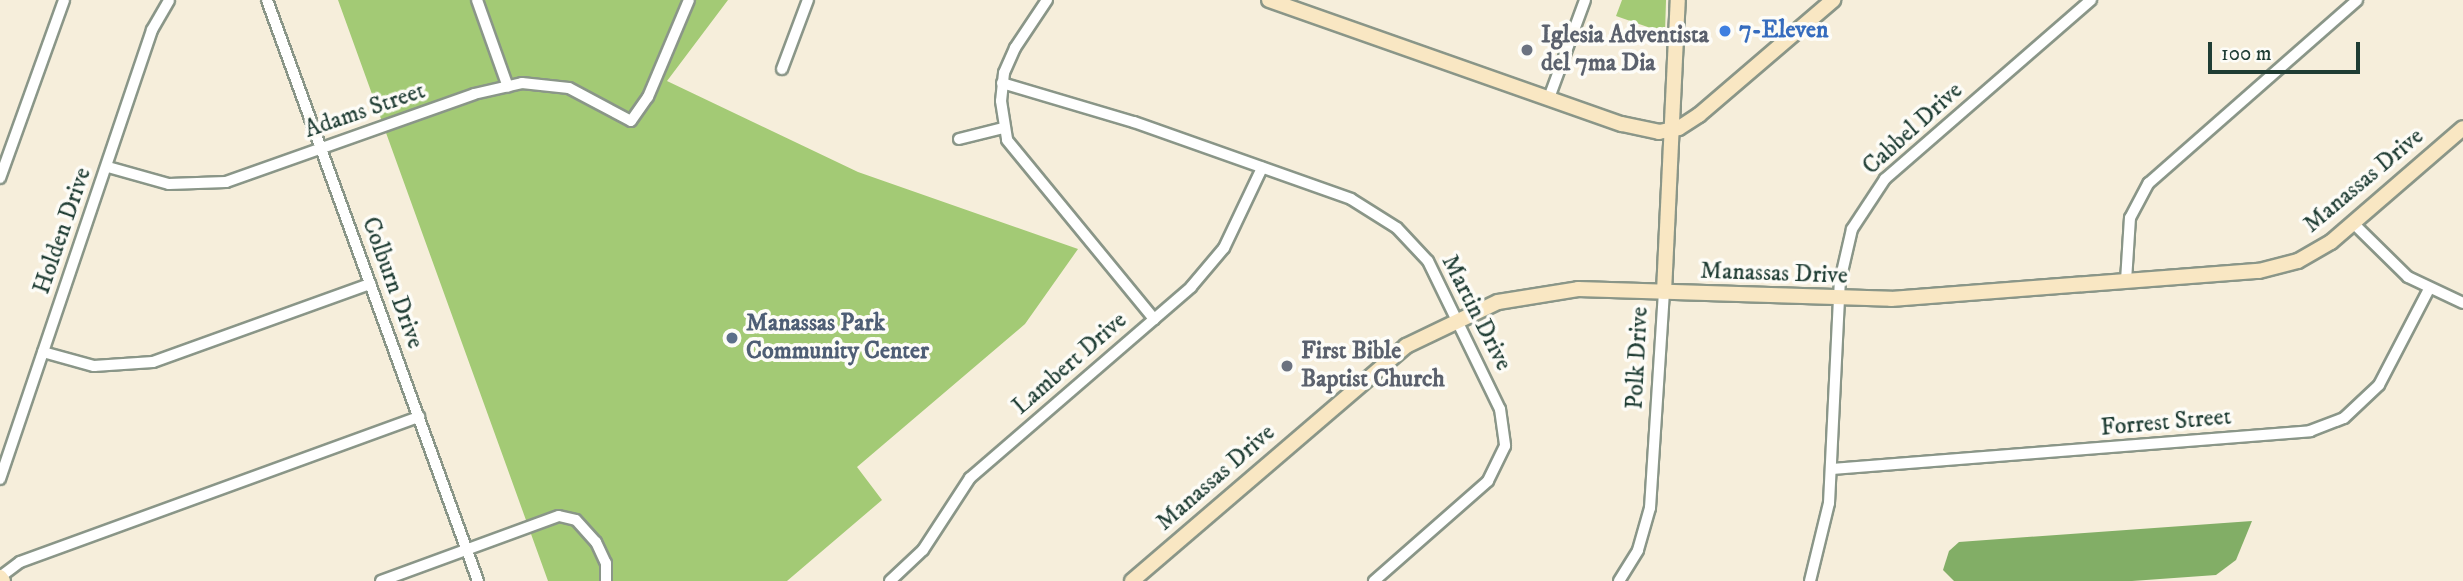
<!DOCTYPE html>
<style>
body{margin:0}
#map{position:relative;width:2463px;height:581px;overflow:hidden;background:#f6eedb;font-family:"IM FELL DW Pica",serif}
div>[style]{position:absolute}
.green>*{inset:0;background:#a3ca75}
.forest>*{inset:0;background:#82ae66}
.roads{filter:drop-shadow(2px 0 #8a9688) drop-shadow(-2px 0 #8a9688) drop-shadow(0 2px #8a9688) drop-shadow(0 -2px #8a9688)}
.street>*{height:10px;margin:-5px;padding:0 5px;transform-origin:5px;border-radius:5px;background:#fff}
.secondary>*{height:14px;margin:-7px;padding:0 7px;transform-origin:7px;border-radius:7px;background:#f9e7c3}
.dots>*{width:19px;height:19px;translate:-50% -50%;box-sizing:border-box;border:4px solid #fdfcf7;border-radius:50%}
span{translate:-50% -50%;white-space:nowrap;text-align:center;line-height:1.15;-webkit-text-stroke:7px #fdfcf7;paint-order:stroke}
.shop-label{font-size:24px;color:#366cbe;font-weight:700}
.left{translate:0 -50%;text-align:left}
.worship-label{font-size:24px;color:#5b616d;font-weight:700}
.street-label{font-size:24px;color:#1f3d34}
.service-label{font-size:24px;color:#4e5e75;font-weight:700}
.scale{position:absolute;left:2208px;top:42px;width:152px;height:32px;box-sizing:border-box;border:4px solid #1f3d34;border-top:0;padding-left:9px;font-size:21px;line-height:24px;white-space:nowrap;color:#1f3d34;-webkit-text-stroke:5px #fdfcf7;paint-order:stroke}
</style>
<div id="map">
<div class="green">
<i style="clip-path:polygon(338px 0,728px 0,667px 81px,858px 172px,1078px 249px,1025px 324px,857px 467px,882px 500px,787px 581px,548px 581px)"></i>
<i style="clip-path:polygon(1622px 0,1666px 0,1665px 33px,1616px 16px)"></i>
</div>
<div class="forest">
<i style="clip-path:polygon(2252px 521px,2236px 560px,2216px 575px,2132px 581px,1954px 581px,1943px 570px,1949px 551px,1959px 542px)"></i>
</div>
<div class="roads">
<div class="street">
<i style="left:267px;top:0;width:618px;rotate:70.04deg"></i>
<i style="left:477px;top:0;width:92px;rotate:70.4deg"></i>
<i style="left:1047px;top:0;width:58px;rotate:123.7deg"></i>
<i style="left:1015px;top:48px;width:27px;rotate:114deg"></i>
<i style="left:1004px;top:73px;width:28px;rotate:96deg"></i>
<i style="left:1001px;top:101px;width:39px;rotate:81deg"></i>
<i style="left:1007px;top:140px;width:232px;rotate:50.6deg"></i>
<i style="left:782px;top:69px;width:74px;rotate:-69.4deg"></i>
<i style="left:1002px;top:83px;width:138px;rotate:16.5deg"></i>
<i style="left:1134px;top:122px;width:230px;rotate:19.5deg"></i>
<i style="left:1351px;top:199px;width:54px;rotate:32.2deg"></i>
<i style="left:1397px;top:228px;width:45px;rotate:46.8deg"></i>
<i style="left:1428px;top:261px;width:165px;rotate:64.1deg"></i>
<i style="left:1500px;top:409px;width:37px;rotate:82deg"></i>
<i style="left:1505px;top:446px;width:39px;rotate:116deg"></i>
<i style="left:1488px;top:481px;width:152px;rotate:138.7deg"></i>
<i style="left:1549px;top:98px;width:104px;rotate:-69.8deg"></i>
<i style="left:959px;top:139px;width:45px;rotate:-14deg"></i>
<i style="left:108px;top:167px;width:63px;rotate:15.6deg"></i>
<i style="left:169px;top:184px;width:57px;rotate:-2deg"></i>
<i style="left:226px;top:182px;width:263px;rotate:-19.5deg"></i>
<i style="left:474px;top:94px;width:49px;rotate:-12.9deg"></i>
<i style="left:522px;top:83px;width:47px;rotate:6.1deg"></i>
<i style="left:569px;top:88px;width:70px;rotate:28deg"></i>
<i style="left:631px;top:121px;width:29px;rotate:-55deg"></i>
<i style="left:648px;top:97px;width:105px;rotate:-67.1deg"></i>
<i style="left:0;top:178px;width:189px;rotate:-70.2deg"></i>
<i style="left:2353px;top:223px;width:77px;rotate:44.5deg"></i>
<i style="left:2408px;top:277px;width:61px;rotate:25.3deg"></i>
<i style="left:2126px;top:281px;width:63px;rotate:-86.4deg"></i>
<i style="left:2130px;top:218px;width:40px;rotate:-62deg"></i>
<i style="left:2149px;top:183px;width:277px;rotate:-41.3deg"></i>
<i style="left:43px;top:352px;width:53px;rotate:15.4deg"></i>
<i style="left:94px;top:366px;width:59px;rotate:-3.9deg"></i>
<i style="left:153px;top:362px;width:231px;rotate:-19.8deg"></i>
<i style="left:1832px;top:469px;width:480px;rotate:-4.5deg"></i>
<i style="left:2310px;top:431px;width:36px;rotate:-21deg"></i>
<i style="left:2344px;top:418px;width:48px;rotate:-43.3deg"></i>
<i style="left:2379px;top:385px;width:108px;rotate:-62.5deg"></i>
<i style="left:0;top:479px;width:474px;rotate:-71.3deg"></i>
<i style="left:152px;top:30px;width:34px;rotate:-60deg"></i>
<i style="left:0;top:577px;width:25px;rotate:-37deg"></i>
<i style="left:20px;top:562px;width:425px;rotate:-20deg"></i>
<i style="left:381px;top:581px;width:189px;rotate:-20.1deg"></i>
<i style="left:559px;top:516px;width:17px;rotate:13deg"></i>
<i style="left:576px;top:520px;width:30px;rotate:48deg"></i>
<i style="left:596px;top:542px;width:23px;rotate:65deg"></i>
<i style="left:606px;top:563px;width:18px;rotate:90deg"></i>
<i style="left:890px;top:581px;width:45px;rotate:-43.2deg"></i>
<i style="left:923px;top:550px;width:86px;rotate:-56.9deg"></i>
<i style="left:970px;top:478px;width:292px;rotate:-40.8deg"></i>
<i style="left:1191px;top:287px;width:51px;rotate:-49.8deg"></i>
<i style="left:1224px;top:248px;width:89px;rotate:-64.6deg"></i>
<i style="left:1619px;top:581px;width:36px;rotate:-58deg"></i>
<i style="left:1638px;top:550px;width:44px;rotate:-74.1deg"></i>
<i style="left:1650px;top:508px;width:216px;rotate:-86.3deg"></i>
<i style="left:1810px;top:581px;width:80px;rotate:-76.3deg"></i>
<i style="left:1829px;top:503px;width:222px;rotate:-87.2deg"></i>
<i style="left:1840px;top:281px;width:53px;rotate:-77deg"></i>
<i style="left:1852px;top:229px;width:60px;rotate:-56.6deg"></i>
<i style="left:1885px;top:179px;width:273px;rotate:-41deg"></i>
</div>
<div class="secondary">
<i style="left:1269px;top:0;width:374px;rotate:19.4deg"></i>
<i style="left:1622px;top:124px;width:38px;rotate:12deg"></i>
<i style="left:1659px;top:132px;width:20px;rotate:-11deg"></i>
<i style="left:1679px;top:128px;width:24px;rotate:-33deg"></i>
<i style="left:1699px;top:115px;width:177px;rotate:-40.6deg"></i>
<i style="left:1664px;top:292px;width:292px;rotate:-87.3deg"></i>
<i style="left:0;top:577px;width:5px;rotate:53deg"></i>
<i style="left:1132px;top:581px;width:361px;rotate:-40.6deg"></i>
<i style="left:1406px;top:346px;width:102px;rotate:-25.6deg"></i>
<i style="left:1498px;top:302px;width:81px;rotate:-9.2deg"></i>
<i style="left:1578px;top:289px;width:313px;rotate:1.8deg"></i>
<i style="left:1891px;top:299px;width:369px;rotate:-4.4deg"></i>
<i style="left:2259px;top:271px;width:40px;rotate:-14.4deg"></i>
<i style="left:2298px;top:261px;width:38px;rotate:-30deg"></i>
<i style="left:2331px;top:242px;width:174px;rotate:-40.8deg"></i>
</div>
</div>
<div class="dots">
<i style="left:1725px;top:31px;background:#3f7fe0"></i>
<i style="left:1527px;top:50px;background:#6b7280"></i>
<i style="left:732px;top:338px;background:#5c6f8a"></i>
<i style="left:1287px;top:366px;background:#6b7280"></i>
</div>
<div class="shop-label">
<span class="left" style="left:1739px;top:31px">7-Eleven</span>
</div>
<div class="worship-label">
<span class="left" style="left:1541px;top:50px">Iglesia Adventista<br>del 7ma Dia</span>
<span class="left" style="left:1301px;top:366px">First Bible<br>Baptist Church</span>
</div>
<div class="street-label">
<span style="left:365px;top:111px;rotate:-19deg">Adams Street</span>
<span style="left:1913px;top:129px;rotate:-42deg">Cabbel Drive</span>
<span style="left:2364px;top:181px;rotate:-40deg">Manassas Drive</span>
<span style="left:63px;top:231px;rotate:-71deg">Holden Drive</span>
<span style="left:1774px;top:274px;rotate:2deg">Manassas Drive</span>
<span style="left:392px;top:283px;rotate:70deg">Colburn Drive</span>
<span style="left:1476px;top:313px;rotate:63deg">Martin Drive</span>
<span style="left:1638px;top:358px;rotate:-87deg">Polk Drive</span>
<span style="left:1070px;top:364px;rotate:-41deg">Lambert Drive</span>
<span style="left:2166px;top:423px;rotate:-5deg">Forrest Street</span>
<span style="left:1216px;top:478px;rotate:-41deg">Manassas Drive</span>
</div>
<div class="service-label">
<span class="left" style="left:746px;top:338px">Manassas Park<br>Community Center</span>
</div>
<div class="scale">100 m</div>
</div>
